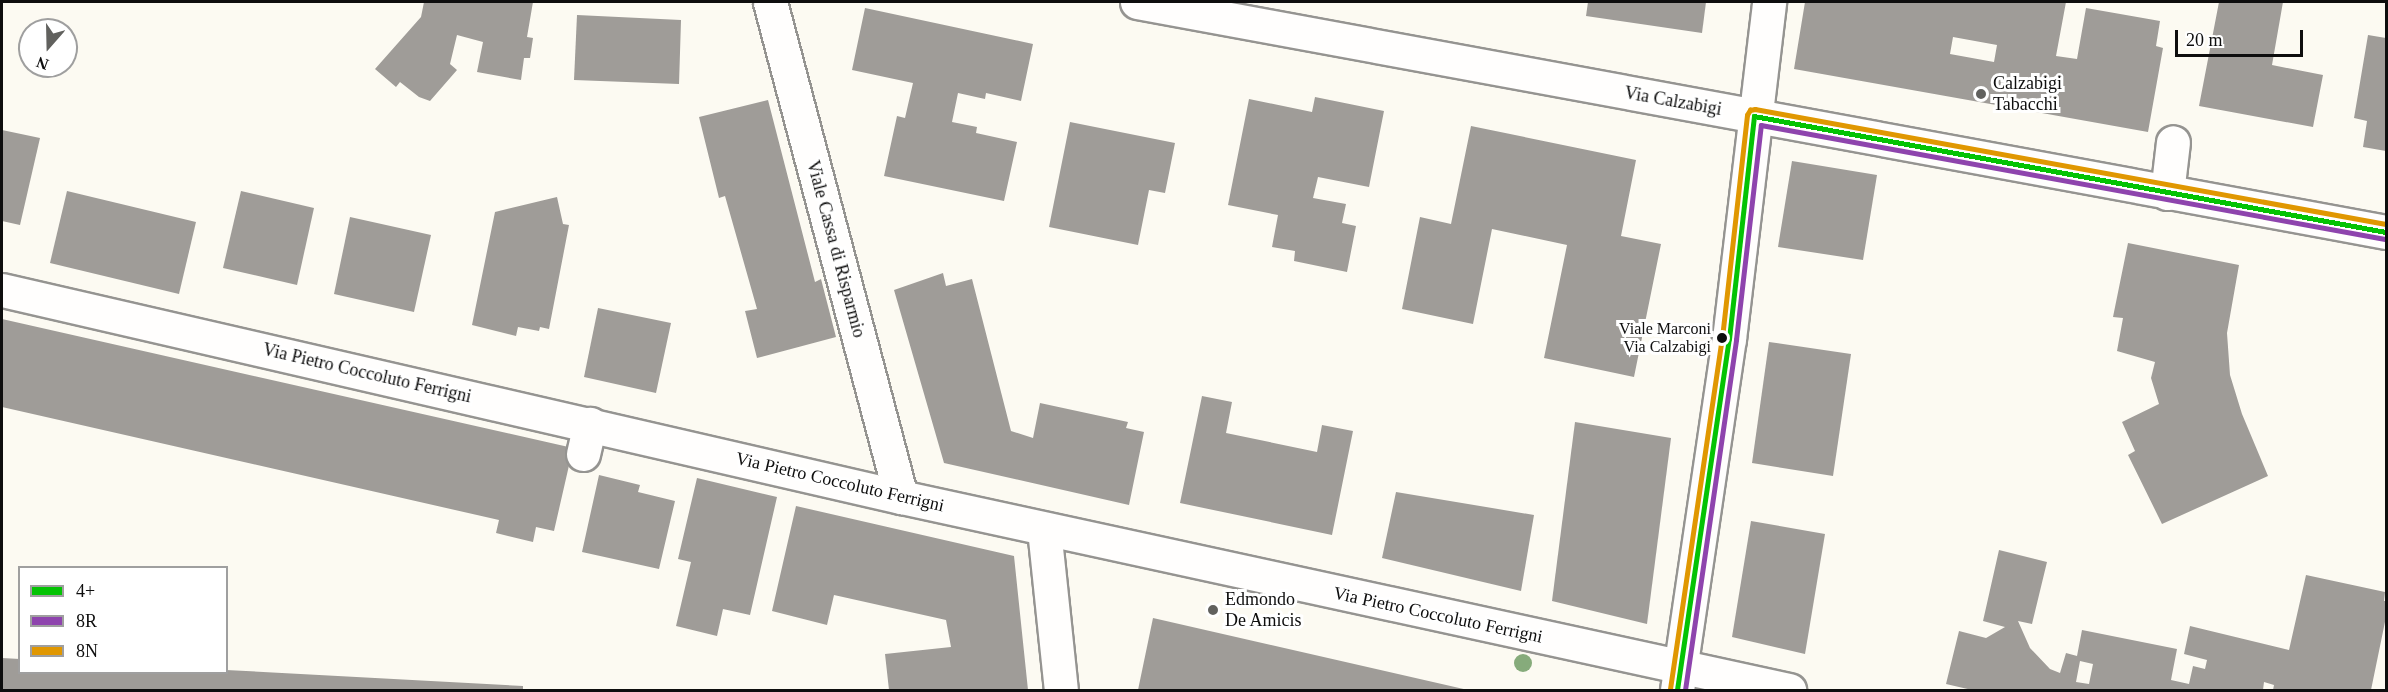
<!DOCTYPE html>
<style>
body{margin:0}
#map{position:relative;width:2388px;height:692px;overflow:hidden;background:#fcfaf2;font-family:"Times New Roman",serif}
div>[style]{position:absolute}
.building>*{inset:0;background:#9f9c98}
.roads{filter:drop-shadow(2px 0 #959491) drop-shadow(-2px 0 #959491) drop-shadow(0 2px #959491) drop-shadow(0 -2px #959491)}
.minor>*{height:33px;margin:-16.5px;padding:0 16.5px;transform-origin:16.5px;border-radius:16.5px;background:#fffefd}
.bus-1>*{height:4.5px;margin:-2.25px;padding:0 2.25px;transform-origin:2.25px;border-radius:2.25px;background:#04c304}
.bus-2>*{height:4.5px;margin:-2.25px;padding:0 2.25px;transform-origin:2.25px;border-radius:2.25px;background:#8e44ad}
.bus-3>*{height:4.5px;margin:-2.25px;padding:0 2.25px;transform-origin:2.25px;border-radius:2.25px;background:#e09701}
.trees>*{width:18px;height:18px;margin:-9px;border-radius:50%;background:#86ab7b}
.dots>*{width:16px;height:16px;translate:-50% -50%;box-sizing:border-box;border:3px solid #fff;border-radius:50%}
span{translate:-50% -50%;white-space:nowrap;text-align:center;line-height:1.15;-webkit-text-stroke:6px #fff;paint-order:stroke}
.bus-label{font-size:16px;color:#0e0e0e}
.right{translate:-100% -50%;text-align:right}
.poi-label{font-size:18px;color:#0e0e0e}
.left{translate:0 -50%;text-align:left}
.street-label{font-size:18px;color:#0e0e0e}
.frame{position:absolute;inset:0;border:3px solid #0e0e0e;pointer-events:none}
.legend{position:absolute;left:18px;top:566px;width:210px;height:108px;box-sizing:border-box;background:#fff;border:2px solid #9f9f9f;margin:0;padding:8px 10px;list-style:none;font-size:18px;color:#0e0e0e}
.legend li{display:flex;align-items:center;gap:12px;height:30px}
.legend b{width:30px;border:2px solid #9f9f9f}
.north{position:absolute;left:18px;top:18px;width:60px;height:60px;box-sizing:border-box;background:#fff;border:2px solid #9f9f9f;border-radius:50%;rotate:200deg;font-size:16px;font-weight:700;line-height:24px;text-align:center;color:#0e0e0e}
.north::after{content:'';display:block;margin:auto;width:21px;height:27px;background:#61615e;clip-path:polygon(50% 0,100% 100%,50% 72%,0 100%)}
.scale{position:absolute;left:2175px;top:30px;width:128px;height:27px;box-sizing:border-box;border:3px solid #0e0e0e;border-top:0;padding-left:8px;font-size:18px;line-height:21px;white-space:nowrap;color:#0e0e0e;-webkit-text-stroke:4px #fff;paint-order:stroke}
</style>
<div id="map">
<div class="building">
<i style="clip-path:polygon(424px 2px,533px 2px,527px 37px,533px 38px,530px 58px,524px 58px,521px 80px,477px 72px,483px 42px,457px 35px,450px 64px,457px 70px,430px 101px,419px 97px,400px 82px,396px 87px,375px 69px,421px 17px)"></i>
<i style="clip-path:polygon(1588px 2px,1706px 2px,1702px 33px,1586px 16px)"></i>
<i style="clip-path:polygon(evenodd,1805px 2px,2066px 2px,2056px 56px,2077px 59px,2086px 8px,2160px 21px,2156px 46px,2163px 48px,2148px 132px,1794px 69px,1805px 2px,1953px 37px,1997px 45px,1994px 62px,1950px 54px,1953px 37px)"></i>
<i style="clip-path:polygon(2219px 2px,2283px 2px,2272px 65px,2323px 75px,2313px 127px,2199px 106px)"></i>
<i style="clip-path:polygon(865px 8px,1033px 44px,1021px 101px,986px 93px,985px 99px,958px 93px,952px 122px,977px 127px,976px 133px,1017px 142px,1004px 201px,884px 176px,897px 116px,905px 118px,913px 83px,852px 70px)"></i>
<i style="clip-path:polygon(577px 15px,681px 20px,679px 84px,574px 80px)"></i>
<i style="clip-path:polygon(2368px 35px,2386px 38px,2386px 151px,2363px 147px,2367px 121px,2354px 118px)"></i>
<i style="clip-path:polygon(1315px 97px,1384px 111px,1369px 187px,1318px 177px,1313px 198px,1346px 204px,1342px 223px,1356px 226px,1347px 272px,1294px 261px,1295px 251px,1272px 247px,1278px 215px,1228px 205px,1249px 99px,1312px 112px)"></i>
<i style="clip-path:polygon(768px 100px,815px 282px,821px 279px,836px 337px,757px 358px,745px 311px,757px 309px,725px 196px,719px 198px,699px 117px)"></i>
<i style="clip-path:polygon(1070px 122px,1175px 143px,1165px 193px,1149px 190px,1138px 245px,1049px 227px)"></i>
<i style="clip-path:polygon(1471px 126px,1636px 160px,1621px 236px,1661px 244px,1634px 377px,1544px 358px,1567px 245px,1492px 229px,1473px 324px,1402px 309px,1420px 217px,1451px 224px)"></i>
<i style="clip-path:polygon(2px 130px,40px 138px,20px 225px,2px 221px)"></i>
<i style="clip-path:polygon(1792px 161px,1877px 175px,1863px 260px,1778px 247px)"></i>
<i style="clip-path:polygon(67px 191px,196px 222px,179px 294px,50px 263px)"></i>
<i style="clip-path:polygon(241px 191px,314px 208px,297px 285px,223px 268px)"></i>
<i style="clip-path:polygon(557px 197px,563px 224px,569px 225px,549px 329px,540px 327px,539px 331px,518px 327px,516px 336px,472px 325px,495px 212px)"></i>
<i style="clip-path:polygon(350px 217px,431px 235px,414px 312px,334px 294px)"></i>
<i style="clip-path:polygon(2128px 243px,2239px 265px,2227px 333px,2230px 375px,2242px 414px,2268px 476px,2162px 524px,2128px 455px,2135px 451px,2122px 422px,2159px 404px,2151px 378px,2155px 362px,2117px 351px,2123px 318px,2113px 317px)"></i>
<i style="clip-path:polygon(943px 273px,946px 286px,972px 279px,1011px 431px,1033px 438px,1040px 403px,1128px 422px,1126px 428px,1144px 432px,1129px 505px,944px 463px,894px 290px)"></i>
<i style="clip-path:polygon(598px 308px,671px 323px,656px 393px,584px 377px)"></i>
<i style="clip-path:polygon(2px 319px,573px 448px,554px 531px,536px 527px,533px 542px,496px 533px,499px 520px,2px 407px)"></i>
<i style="clip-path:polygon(1769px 342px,1851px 354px,1833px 476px,1752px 463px)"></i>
<i style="clip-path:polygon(1202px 396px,1232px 402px,1226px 433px,1317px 452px,1322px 425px,1353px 431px,1332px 535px,1180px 503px)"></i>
<i style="clip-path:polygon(1575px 422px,1671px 438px,1647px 624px,1552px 601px)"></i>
<i style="clip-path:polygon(599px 475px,640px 485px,638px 492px,675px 501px,659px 569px,582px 552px)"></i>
<i style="clip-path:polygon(697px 478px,777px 497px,750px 615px,723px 609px,717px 636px,676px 626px,691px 562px,678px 559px)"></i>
<i style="clip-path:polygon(1396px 492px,1534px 515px,1521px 591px,1382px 558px)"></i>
<i style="clip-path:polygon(796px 506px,1014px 556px,1028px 690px,889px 690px,885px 654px,951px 647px,946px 620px,834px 595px,827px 625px,772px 611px)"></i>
<i style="clip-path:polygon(1751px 521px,1825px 534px,1805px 654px,1732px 637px)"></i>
<i style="clip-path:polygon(evenodd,1999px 550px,2047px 562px,2032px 624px,2018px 621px,2030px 648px,2050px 669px,2060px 673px,2066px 653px,2077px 656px,2082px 630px,2177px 649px,2171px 680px,2189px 684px,2193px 666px,2205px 669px,2207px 660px,2184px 654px,2190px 626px,2289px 650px,2306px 575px,2385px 592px,2384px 601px,2386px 601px,2386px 617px,2371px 690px,2273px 690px,2274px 685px,2264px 682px,2263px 690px,1972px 690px,1946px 684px,1959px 631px,1986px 638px,2005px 627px,1983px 621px,1999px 550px,2080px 661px,2093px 664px,2089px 684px,2076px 682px,2080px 661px)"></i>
<i style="clip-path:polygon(1153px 618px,1468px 690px,1138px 690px)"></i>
<i style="clip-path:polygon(2px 658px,20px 659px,20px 672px,226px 672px,226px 670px,523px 686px,523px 690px,2px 690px)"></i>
</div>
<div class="roads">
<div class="minor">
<i style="left:770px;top:2px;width:512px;rotate:75.18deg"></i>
<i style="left:1137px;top:2px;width:1270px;rotate:10.43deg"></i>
<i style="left:2167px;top:193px;width:51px;rotate:-83.3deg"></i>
<i style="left:2px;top:290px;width:923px;rotate:12.97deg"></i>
<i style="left:901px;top:497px;width:909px;rotate:12.26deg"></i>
<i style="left:583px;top:454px;width:31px;rotate:-77deg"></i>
<i style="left:1044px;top:529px;width:162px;rotate:84deg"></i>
<i style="left:1677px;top:690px;width:355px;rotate:-81.6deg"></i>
<i style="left:1729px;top:339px;width:339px;rotate:-83.2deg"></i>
</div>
</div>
<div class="bus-1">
<i style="left:1754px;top:116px;width:643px;rotate:10.4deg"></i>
<i style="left:1677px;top:690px;width:355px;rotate:-81.6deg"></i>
<i style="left:1729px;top:339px;width:224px;rotate:-83.6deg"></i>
</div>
<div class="bus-2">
<i style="left:1685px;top:690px;width:354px;rotate:-81.7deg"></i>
<i style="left:1736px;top:340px;width:216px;rotate:-83.4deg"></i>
<i style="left:1761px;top:125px;width:634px;rotate:10.35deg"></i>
</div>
<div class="bus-3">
<i style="left:1670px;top:689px;width:355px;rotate:-81.6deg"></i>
<i style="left:1722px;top:338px;width:224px;rotate:-83.6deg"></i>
<i style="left:1747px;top:115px;width:6px;rotate:-59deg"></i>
<i style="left:1750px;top:110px;width:5px;rotate:-11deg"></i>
<i style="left:1755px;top:109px;width:641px;rotate:10.33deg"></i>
</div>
<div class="trees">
<i style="left:1523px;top:663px"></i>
</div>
<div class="dots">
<i style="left:1981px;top:94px;background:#61615e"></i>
<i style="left:1722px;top:338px;background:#0e0e0e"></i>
<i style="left:1213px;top:610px;background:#61615e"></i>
</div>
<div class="bus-label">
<span class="right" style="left:1711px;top:338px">Viale Marconi<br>Via Calzabigi</span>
</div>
<div class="poi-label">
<span class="left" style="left:1993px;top:94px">Calzabigi<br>Tabacchi</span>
<span class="left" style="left:1225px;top:610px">Edmondo<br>De Amicis</span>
</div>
<div class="street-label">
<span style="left:1673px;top:101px;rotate:10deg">Via Calzabigi</span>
<span style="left:836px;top:249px;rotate:75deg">Viale Cassa di Risparmio</span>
<span style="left:367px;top:373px;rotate:13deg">Via Pietro Coccoluto Ferrigni</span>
<span style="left:840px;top:482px;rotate:13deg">Via Pietro Coccoluto Ferrigni</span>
<span style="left:1438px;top:615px;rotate:12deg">Via Pietro Coccoluto Ferrigni</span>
</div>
<div class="frame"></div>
<ul class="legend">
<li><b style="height:8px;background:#04c304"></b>4+</li>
<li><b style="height:8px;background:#8e44ad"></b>8R</li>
<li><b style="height:8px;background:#e09701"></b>8N</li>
</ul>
<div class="north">N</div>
<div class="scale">20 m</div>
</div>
